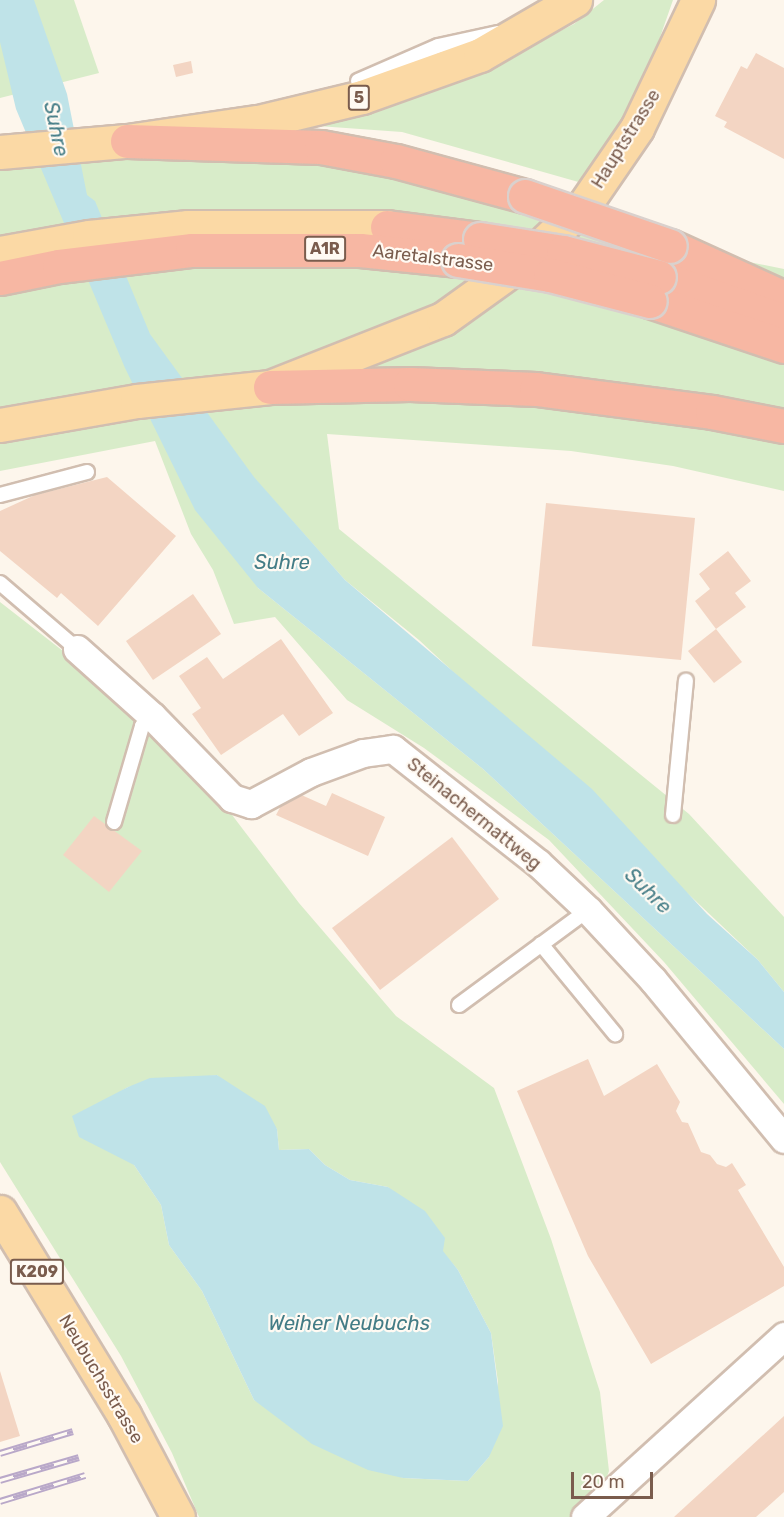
<!DOCTYPE html>
<style>
body{margin:0}
#map{position:relative;width:784px;height:1517px;overflow:hidden;background:#fdf6ec;font-family:Rubik,sans-serif}
div>[style]{position:absolute}
.green>*{inset:0;background:#d8ecc9}
.water>*{inset:0;background:#bfe3e8}
.building>*{inset:0;background:#f3d5c3}
.roads{filter:drop-shadow(2px 0 #d1beb0) drop-shadow(-2px 0 #d1beb0) drop-shadow(0 2px #d1beb0) drop-shadow(0 -2px #d1beb0)}
.lane>*{height:14px;margin:-7px;padding:0 7px;transform-origin:7px;border-radius:7px;background:#fff}
.street>*{height:27px;margin:-13.5px;padding:0 13.5px;transform-origin:13.5px;border-radius:13.5px;background:#fff}
.primary>*{height:33px;margin:-16.5px;padding:0 16.5px;transform-origin:16.5px;border-radius:16.5px;background:#fbd9a5}
.highway>*{height:33px;margin:-16.5px;padding:0 16.5px;transform-origin:16.5px;border-radius:16.5px;background:#f7b7a3}
.rail>*{height:7px;margin-top:-3.5px;transform-origin:0;background:repeating-linear-gradient(90deg,#fffaf3 0 14px,#b9a8c9 0 28px);box-sizing:border-box;border-block:2px solid #b9a8c9}
.bridges{filter:drop-shadow(2px 0 #dad1cd) drop-shadow(-2px 0 #dad1cd) drop-shadow(0 2px #dad1cd) drop-shadow(0 -2px #dad1cd)}
.highway-bridge>*{height:33px;margin:-16.5px;padding:0 16.5px;transform-origin:16.5px;border-radius:16.5px;background:#f7b7a3}
span{translate:-50% -50%;white-space:nowrap;text-align:center;line-height:1.15;-webkit-text-stroke:4.5px #fffaf3;paint-order:stroke}
.shield-label span{padding:2px 4px;background:#fffaf3;border:2px solid;border-radius:4px;-webkit-text-stroke-width:0}
.shield-label{font-size:16px;color:#7a5c4d;font-weight:700}
.street-label{font-size:18px;color:#7a5c4d}
.water-label{font-size:20px;color:#437c86;font-style:italic}
.scale{position:absolute;left:571px;top:1472px;width:82px;height:27px;box-sizing:border-box;border:3px solid #7a5c4d;border-top:0;padding-left:8px;font-size:18px;line-height:21px;white-space:nowrap;color:#7a5c4d;-webkit-text-stroke:4px #fffaf3;paint-order:stroke}
</style>
<div id="map">
<div class="green">
<i style="clip-path:polygon(0 0,74px 0,99px 73px,0 98px)"></i>
<i style="clip-path:polygon(604px 0,673px 0,642px 89px,614px 143px,582px 183px,402px 132px,318px 126px,403px 102px,510px 56px,574px 24px)"></i>
<i style="clip-path:polygon(127px 141px,321px 147px,670px 246px,784px 269px,784px 491px,673px 466px,571px 451px,327px 434px,339px 529px,689px 814px,784px 917px,784px 992px,758px 960px,491px 707px,419px 640px,345px 580px,254px 478px,224px 437px,258px 588px,483px 769px,784px 1049px,784px 1104px,664px 962px,549px 840px,424px 748px,347px 700px,275px 617px,234px 624px,213px 570px,191px 534px,155px 441px,0 471px,0 166px)"></i>
<i style="clip-path:polygon(evenodd,0 602px,72px 658px,226px 807px,299px 903px,396px 1016px,494px 1088px,551px 1239px,600px 1392px,609px 1471px,595px 1510px,582px 1517px,199px 1517px,172px 1453px,121px 1356px,0 1162px,0 602px,217px 1075px,277px 1129px,279px 1150px,309px 1149px,325px 1165px,350px 1180px,388px 1187px,458px 1270px,491px 1333px,498px 1382px,489px 1457px,468px 1481px,403px 1478px,254px 1400px,202px 1291px,169px 1245px,161px 1205px,134px 1165px,110px 1098px,128px 1087px,217px 1075px)"></i>
</div>
<div class="water">
<i style="clip-path:polygon(0 0,34px 0,67px 94px,87px 195px,95px 201px,150px 334px,254px 477px,345px 580px,592px 789px,707px 914px,758px 960px,784px 992px,784px 1049px,483px 769px,258px 588px,195px 510px,125px 368px,16px 109px,0 42px)"></i>
<i style="clip-path:polygon(217px 1075px,265px 1106px,277px 1129px,279px 1150px,309px 1149px,325px 1165px,350px 1180px,388px 1187px,425px 1211px,445px 1238px,443px 1251px,458px 1270px,491px 1333px,503px 1426px,489px 1457px,468px 1481px,403px 1478px,368px 1470px,312px 1444px,254px 1400px,202px 1291px,169px 1245px,161px 1205px,134px 1165px,79px 1137px,72px 1116px,128px 1087px,150px 1078px)"></i>
</div>
<div class="building">
<i style="clip-path:polygon(756px 53px,784px 68px,784px 159px,724px 127px,727px 122px,715px 116px,741px 66px,747px 69px)"></i>
<i style="clip-path:polygon(191px 61px,193px 73px,176px 77px,173px 65px)"></i>
<i style="clip-path:polygon(107px 477px,176px 536px,98px 626px,61px 593px,57px 598px,0 551px,0 511px,35px 495px)"></i>
<i style="clip-path:polygon(546px 503px,695px 518px,681px 660px,532px 646px)"></i>
<i style="clip-path:polygon(728px 551px,751px 581px,735px 593px,746px 607px,716px 629px,695px 601px,710px 589px,699px 574px)"></i>
<i style="clip-path:polygon(193px 594px,221px 634px,153px 680px,126px 641px)"></i>
<i style="clip-path:polygon(716px 629px,742px 662px,714px 683px,688px 651px)"></i>
<i style="clip-path:polygon(281px 639px,333px 713px,299px 736px,283px 714px,221px 755px,192px 714px,201px 708px,179px 676px,207px 657px,223px 679px)"></i>
<i style="clip-path:polygon(297px 793px,326px 806px,332px 793px,385px 817px,368px 856px,276px 815px,284px 800px)"></i>
<i style="clip-path:polygon(94px 816px,142px 851px,109px 892px,63px 855px)"></i>
<i style="clip-path:polygon(452px 837px,499px 899px,380px 990px,332px 928px)"></i>
<i style="clip-path:polygon(588px 1059px,604px 1096px,657px 1064px,680px 1102px,676px 1111px,682px 1122px,688px 1123px,701px 1152px,710px 1155px,717px 1164px,726px 1167px,732px 1163px,746px 1185px,738px 1190px,784px 1267px,784px 1286px,651px 1364px,588px 1256px,517px 1091px)"></i>
<i style="clip-path:polygon(0 1371px,20px 1436px,0 1442px)"></i>
<i style="clip-path:polygon(784px 1416px,784px 1492px,756px 1517px,674px 1517px)"></i>
</div>
<div class="roads">
<div class="lane">
<i style="left:358px;top:81px;width:87px;rotate:-23.6deg"></i>
<i style="left:438px;top:46px;width:61px;rotate:-12.2deg"></i>
<i style="left:0;top:495px;width:90px;rotate:-14.8deg"></i>
<i style="left:0;top:583px;width:101px;rotate:40.6deg"></i>
<i style="left:673px;top:815px;width:135px;rotate:-84.5deg"></i>
<i style="left:114px;top:822px;width:100px;rotate:-73.7deg"></i>
<i style="left:142px;top:726px;width:14px;rotate:-45deg"></i>
<i style="left:541px;top:944px;width:117px;rotate:50.6deg"></i>
<i style="left:459px;top:1005px;width:160px;rotate:-36.4deg"></i>
</div>
<div class="street">
<i style="left:77px;top:649px;width:101px;rotate:41.8deg"></i>
<i style="left:152px;top:716px;width:115px;rotate:45.7deg"></i>
<i style="left:232px;top:798px;width:20px;rotate:18deg"></i>
<i style="left:251px;top:804px;width:68px;rotate:-28.1deg"></i>
<i style="left:311px;top:772px;width:55px;rotate:-20.1deg"></i>
<i style="left:363px;top:753px;width:30px;rotate:-8deg"></i>
<i style="left:393px;top:749px;width:184px;rotate:38.2deg"></i>
<i style="left:538px;top:863px;width:69px;rotate:43.2deg"></i>
<i style="left:588px;top:910px;width:96px;rotate:47.1deg"></i>
<i style="left:653px;top:980px;width:206px;rotate:50.5deg"></i>
<i style="left:585px;top:1517px;width:269px;rotate:-42.3deg"></i>
</div>
<div class="primary">
<i style="left:0;top:152px;width:127px;rotate:-5deg"></i>
<i style="left:127px;top:141px;width:132px;rotate:-8.3deg"></i>
<i style="left:258px;top:122px;width:107px;rotate:-13.5deg"></i>
<i style="left:362px;top:97px;width:125px;rotate:-19.6deg"></i>
<i style="left:480px;top:55px;width:110px;rotate:-30.1deg"></i>
<i style="left:0;top:253px;width:90px;rotate:-10.2deg"></i>
<i style="left:89px;top:237px;width:100px;rotate:-5.8deg"></i>
<i style="left:188px;top:227px;width:199px"></i>
<i style="left:0;top:425px;width:139px;rotate:-9.9deg"></i>
<i style="left:137px;top:401px;width:134px;rotate:-6deg"></i>
<i style="left:270px;top:387px;width:186px;rotate:-21.5deg"></i>
<i style="left:443px;top:319px;width:105px;rotate:-35.7deg"></i>
<i style="left:528px;top:258px;width:79px;rotate:-43.5deg"></i>
<i style="left:585px;top:204px;width:92px;rotate:-55.6deg"></i>
<i style="left:637px;top:128px;width:142px;rotate:-64.5deg"></i>
<i style="left:0;top:1212px;width:238px;rotate:58.6deg"></i>
<i style="left:124px;top:1415px;width:115px;rotate:62.1deg"></i>
</div>
<div class="highway">
<i style="left:127px;top:141px;width:194px;rotate:1.8deg"></i>
<i style="left:321px;top:147px;width:76px;rotate:10.6deg"></i>
<i style="left:396px;top:161px;width:134px;rotate:15.2deg"></i>
<i style="left:387px;top:227px;width:94px;rotate:7.4deg"></i>
<i style="left:670px;top:246px;width:125px;rotate:24.5deg"></i>
<i style="left:659px;top:277px;width:133px;rotate:19.4deg"></i>
<i style="left:0;top:278px;width:60px;rotate:-11.5deg"></i>
<i style="left:59px;top:266px;width:134px;rotate:-6.9deg"></i>
<i style="left:192px;top:250px;width:168px"></i>
<i style="left:360px;top:250px;width:99px;rotate:5.8deg"></i>
<i style="left:650px;top:301px;width:141px;rotate:18.6deg"></i>
<i style="left:270px;top:387px;width:140px;rotate:-1.2deg"></i>
<i style="left:410px;top:384px;width:126px;rotate:2.3deg"></i>
<i style="left:536px;top:389px;width:177px;rotate:7.4deg"></i>
<i style="left:712px;top:412px;width:73px;rotate:11deg"></i>
</div>
</div>
<div class="rail">
<i style="left:0;top:1453px;width:76px;rotate:-16.8deg"></i>
<i style="left:0;top:1480px;width:82px;rotate:-16.2deg"></i>
<i style="left:0;top:1501px;width:89px;rotate:-17deg"></i>
</div>
<div class="bridges">
<div class="highway-bridge">
<i style="left:525px;top:196px;width:153px;rotate:19deg"></i>
<i style="left:480px;top:239px;width:84px;rotate:8.9deg"></i>
<i style="left:563px;top:252px;width:99px;rotate:14.6deg"></i>
<i style="left:458px;top:260px;width:93px;rotate:9.3deg"></i>
<i style="left:550px;top:275px;width:103px;rotate:14.6deg"></i>
</div>
</div>
<div class="shield-label">
<span style="left:359px;top:98px">5</span>
<span style="left:325px;top:249px">A1R</span>
<span style="left:37px;top:1272px">K209</span>
</div>
<div class="street-label">
<span style="left:626px;top:139px;rotate:-58deg">Hauptstrasse</span>
<span style="left:433px;top:258px;rotate:7deg">Aaretalstrasse</span>
<span style="left:474px;top:814px;rotate:39deg">Steinachermattweg</span>
<span style="left:101px;top:1379px;rotate:59deg">Neubuchsstrasse</span>
</div>
<div class="water-label">
<span style="left:56px;top:129px;rotate:78deg">Suhre</span>
<span style="left:282px;top:562px">Suhre</span>
<span style="left:648px;top:891px;rotate:44deg">Suhre</span>
<span style="left:349px;top:1323px">Weiher Neubuchs</span>
</div>
<div class="scale">20 m</div>
</div>
